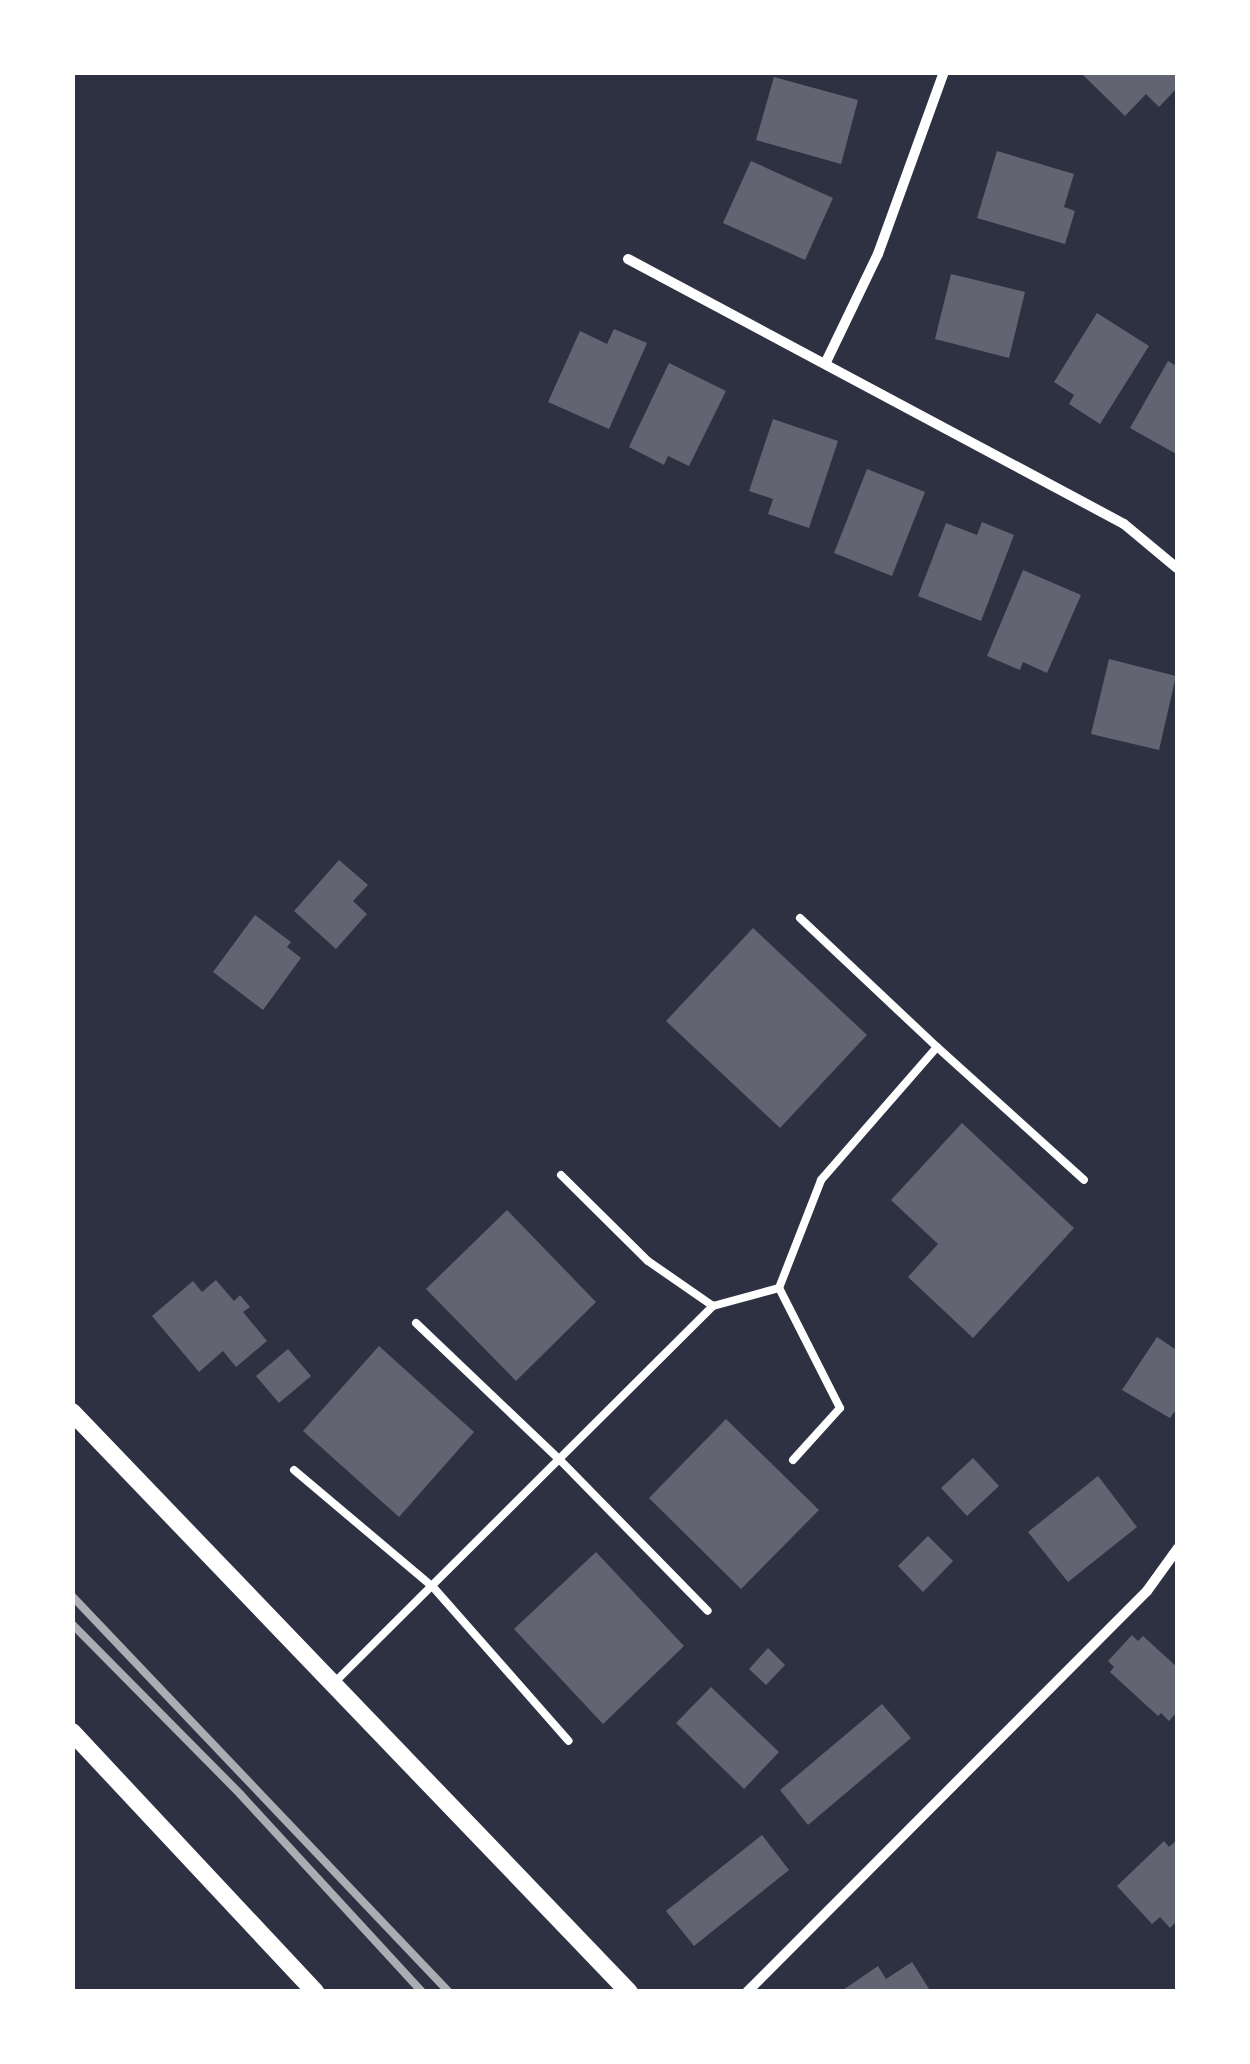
<!DOCTYPE html>
<style>
body{margin:0}
#map{position:relative;width:1250px;height:2064px;overflow:hidden;background:#2d3142;font-family:"Varela Round",sans-serif}
div>[style]{position:absolute}
.building>*{inset:0;background:#626471}
.service>*{height:8px;margin:-4px;padding:0 4px;transform-origin:4px;border-radius:4px;background:#fff}
.minor>*{height:10px;margin:-5px;padding:0 5px;transform-origin:5px;border-radius:5px;background:#fff}
.tertiary>*{height:18px;margin:-9px;padding:0 9px;transform-origin:9px;border-radius:9px;background:#fff}
.rail>*{height:8px;margin:-4px;padding:0 4px;transform-origin:4px;border-radius:4px;background:#abadb3}
span{translate:-50% -50%;white-space:nowrap;text-align:center;line-height:1.15;-webkit-text-stroke:8px #fff;paint-order:stroke}
.frame{position:absolute;inset:0;border:75px solid #fff;pointer-events:none}
</style>
<div id="map">
<div class="building">
<i style="clip-path:polygon(1080px 72px,1178px 72px,1178px 87px,1159px 107px,1146px 94px,1125px 116px)"></i>
<i style="clip-path:polygon(774px 77px,858px 100px,841px 164px,756px 140px)"></i>
<i style="clip-path:polygon(997px 151px,1074px 174px,1064px 207px,1075px 211px,1065px 244px,977px 218px)"></i>
<i style="clip-path:polygon(751px 161px,833px 198px,805px 260px,723px 223px)"></i>
<i style="clip-path:polygon(951px 274px,1025px 292px,1009px 358px,935px 339px)"></i>
<i style="clip-path:polygon(1097px 313px,1149px 346px,1100px 424px,1069px 404px,1074px 395px,1054px 382px)"></i>
<i style="clip-path:polygon(614px 329px,647px 343px,609px 429px,548px 402px,580px 331px,607px 344px)"></i>
<i style="clip-path:polygon(1168px 361px,1178px 367px,1178px 455px,1130px 428px)"></i>
<i style="clip-path:polygon(669px 363px,726px 391px,689px 466px,668px 456px,664px 465px,629px 447px)"></i>
<i style="clip-path:polygon(773px 419px,838px 441px,809px 528px,768px 514px,773px 499px,749px 491px)"></i>
<i style="clip-path:polygon(867px 469px,925px 492px,892px 576px,834px 553px)"></i>
<i style="clip-path:polygon(982px 522px,1014px 535px,981px 621px,918px 596px,946px 523px,977px 535px)"></i>
<i style="clip-path:polygon(1023px 570px,1081px 595px,1047px 673px,1023px 662px,1020px 670px,987px 656px)"></i>
<i style="clip-path:polygon(1109px 659px,1176px 676px,1159px 750px,1091px 734px)"></i>
<i style="clip-path:polygon(339px 860px,368px 885px,353px 901px,367px 914px,336px 949px,294px 911px)"></i>
<i style="clip-path:polygon(255px 915px,291px 942px,287px 947px,301px 958px,263px 1010px,213px 972px)"></i>
<i style="clip-path:polygon(753px 928px,867px 1035px,780px 1128px,666px 1021px)"></i>
<i style="clip-path:polygon(962px 1123px,1074px 1228px,973px 1338px,908px 1277px,938px 1244px,891px 1200px)"></i>
<i style="clip-path:polygon(507px 1210px,596px 1302px,516px 1381px,426px 1289px)"></i>
<i style="clip-path:polygon(216px 1280px,234px 1301px,240px 1295px,250px 1307px,243px 1312px,267px 1341px,236px 1367px,223px 1351px,199px 1372px,152px 1316px,193px 1281px,202px 1292px)"></i>
<i style="clip-path:polygon(1157px 1337px,1178px 1351px,1178px 1407px,1170px 1418px,1122px 1390px)"></i>
<i style="clip-path:polygon(379px 1346px,474px 1432px,399px 1517px,303px 1431px)"></i>
<i style="clip-path:polygon(288px 1349px,311px 1376px,279px 1403px,256px 1376px)"></i>
<i style="clip-path:polygon(726px 1419px,819px 1510px,741px 1589px,649px 1498px)"></i>
<i style="clip-path:polygon(973px 1458px,999px 1486px,967px 1516px,941px 1488px)"></i>
<i style="clip-path:polygon(1098px 1476px,1137px 1527px,1068px 1582px,1028px 1532px)"></i>
<i style="clip-path:polygon(928px 1536px,953px 1561px,923px 1592px,898px 1566px)"></i>
<i style="clip-path:polygon(596px 1552px,684px 1646px,603px 1724px,514px 1629px)"></i>
<i style="clip-path:polygon(1132px 1635px,1138px 1641px,1143px 1636px,1178px 1668px,1178px 1711px,1169px 1721px,1161px 1713px,1158px 1716px,1110px 1672px,1114px 1667px,1108px 1661px)"></i>
<i style="clip-path:polygon(768px 1648px,785px 1665px,766px 1685px,749px 1669px)"></i>
<i style="clip-path:polygon(711px 1687px,779px 1752px,744px 1789px,676px 1723px)"></i>
<i style="clip-path:polygon(882px 1704px,911px 1738px,808px 1825px,780px 1790px)"></i>
<i style="clip-path:polygon(762px 1835px,789px 1870px,694px 1946px,666px 1911px)"></i>
<i style="clip-path:polygon(1178px 1839px,1178px 1920px,1170px 1928px,1160px 1917px,1152px 1924px,1117px 1886px,1164px 1841px,1169px 1847px)"></i>
<i style="clip-path:polygon(912px 1962px,931px 1992px,840px 1992px,878px 1966px,886px 1979px)"></i>
</div>
<div class="service">
<i style="left:800px;top:918px;width:188px;rotate:43.3deg"></i>
<i style="left:561px;top:1175px;width:122px;rotate:44.7deg"></i>
<i style="left:648px;top:1261px;width:79px;rotate:34.7deg"></i>
<i style="left:416px;top:1323px;width:199px;rotate:43.6deg"></i>
<i style="left:560px;top:1460px;width:211px;rotate:45.6deg"></i>
<i style="left:793px;top:1460px;width:70px;rotate:-47.9deg"></i>
<i style="left:840px;top:1408px;width:135px;rotate:-116.9deg"></i>
<i style="left:779px;top:1288px;width:116px;rotate:-68.7deg"></i>
<i style="left:821px;top:1180px;width:176px;rotate:-48.9deg"></i>
<i style="left:937px;top:1047px;width:198px;rotate:42.1deg"></i>
<i style="left:294px;top:1470px;width:182px;rotate:40.1deg"></i>
<i style="left:433px;top:1587px;width:205px;rotate:48.6deg"></i>
<i style="left:334px;top:1683px;width:535px;rotate:-44.85deg"></i>
<i style="left:713px;top:1306px;width:68px;rotate:-15.3deg"></i>
</div>
<div class="minor">
<i style="left:628px;top:259px;width:562px;rotate:28.11deg"></i>
<i style="left:1124px;top:524px;width:69px;rotate:39.7deg"></i>
<i style="left:826px;top:362px;width:120px;rotate:-64.3deg"></i>
<i style="left:878px;top:254px;width:194px;rotate:-70.1deg"></i>
<i style="left:747px;top:1992px;width:566px;rotate:-45.07deg"></i>
<i style="left:1147px;top:1591px;width:53px;rotate:-54.2deg"></i>
</div>
<div class="tertiary">
<i style="left:72px;top:1412px;width:804px;rotate:46.16deg"></i>
<i style="left:72px;top:1732px;width:356px;rotate:46.9deg"></i>
</div>
<div class="rail">
<i style="left:72px;top:1596px;width:547px;rotate:46.41deg"></i>
<i style="left:72px;top:1624px;width:240px;rotate:45.3deg"></i>
<i style="left:241px;top:1795px;width:268px;rotate:47.4deg"></i>
</div>
<div class="frame"></div>
</div>
